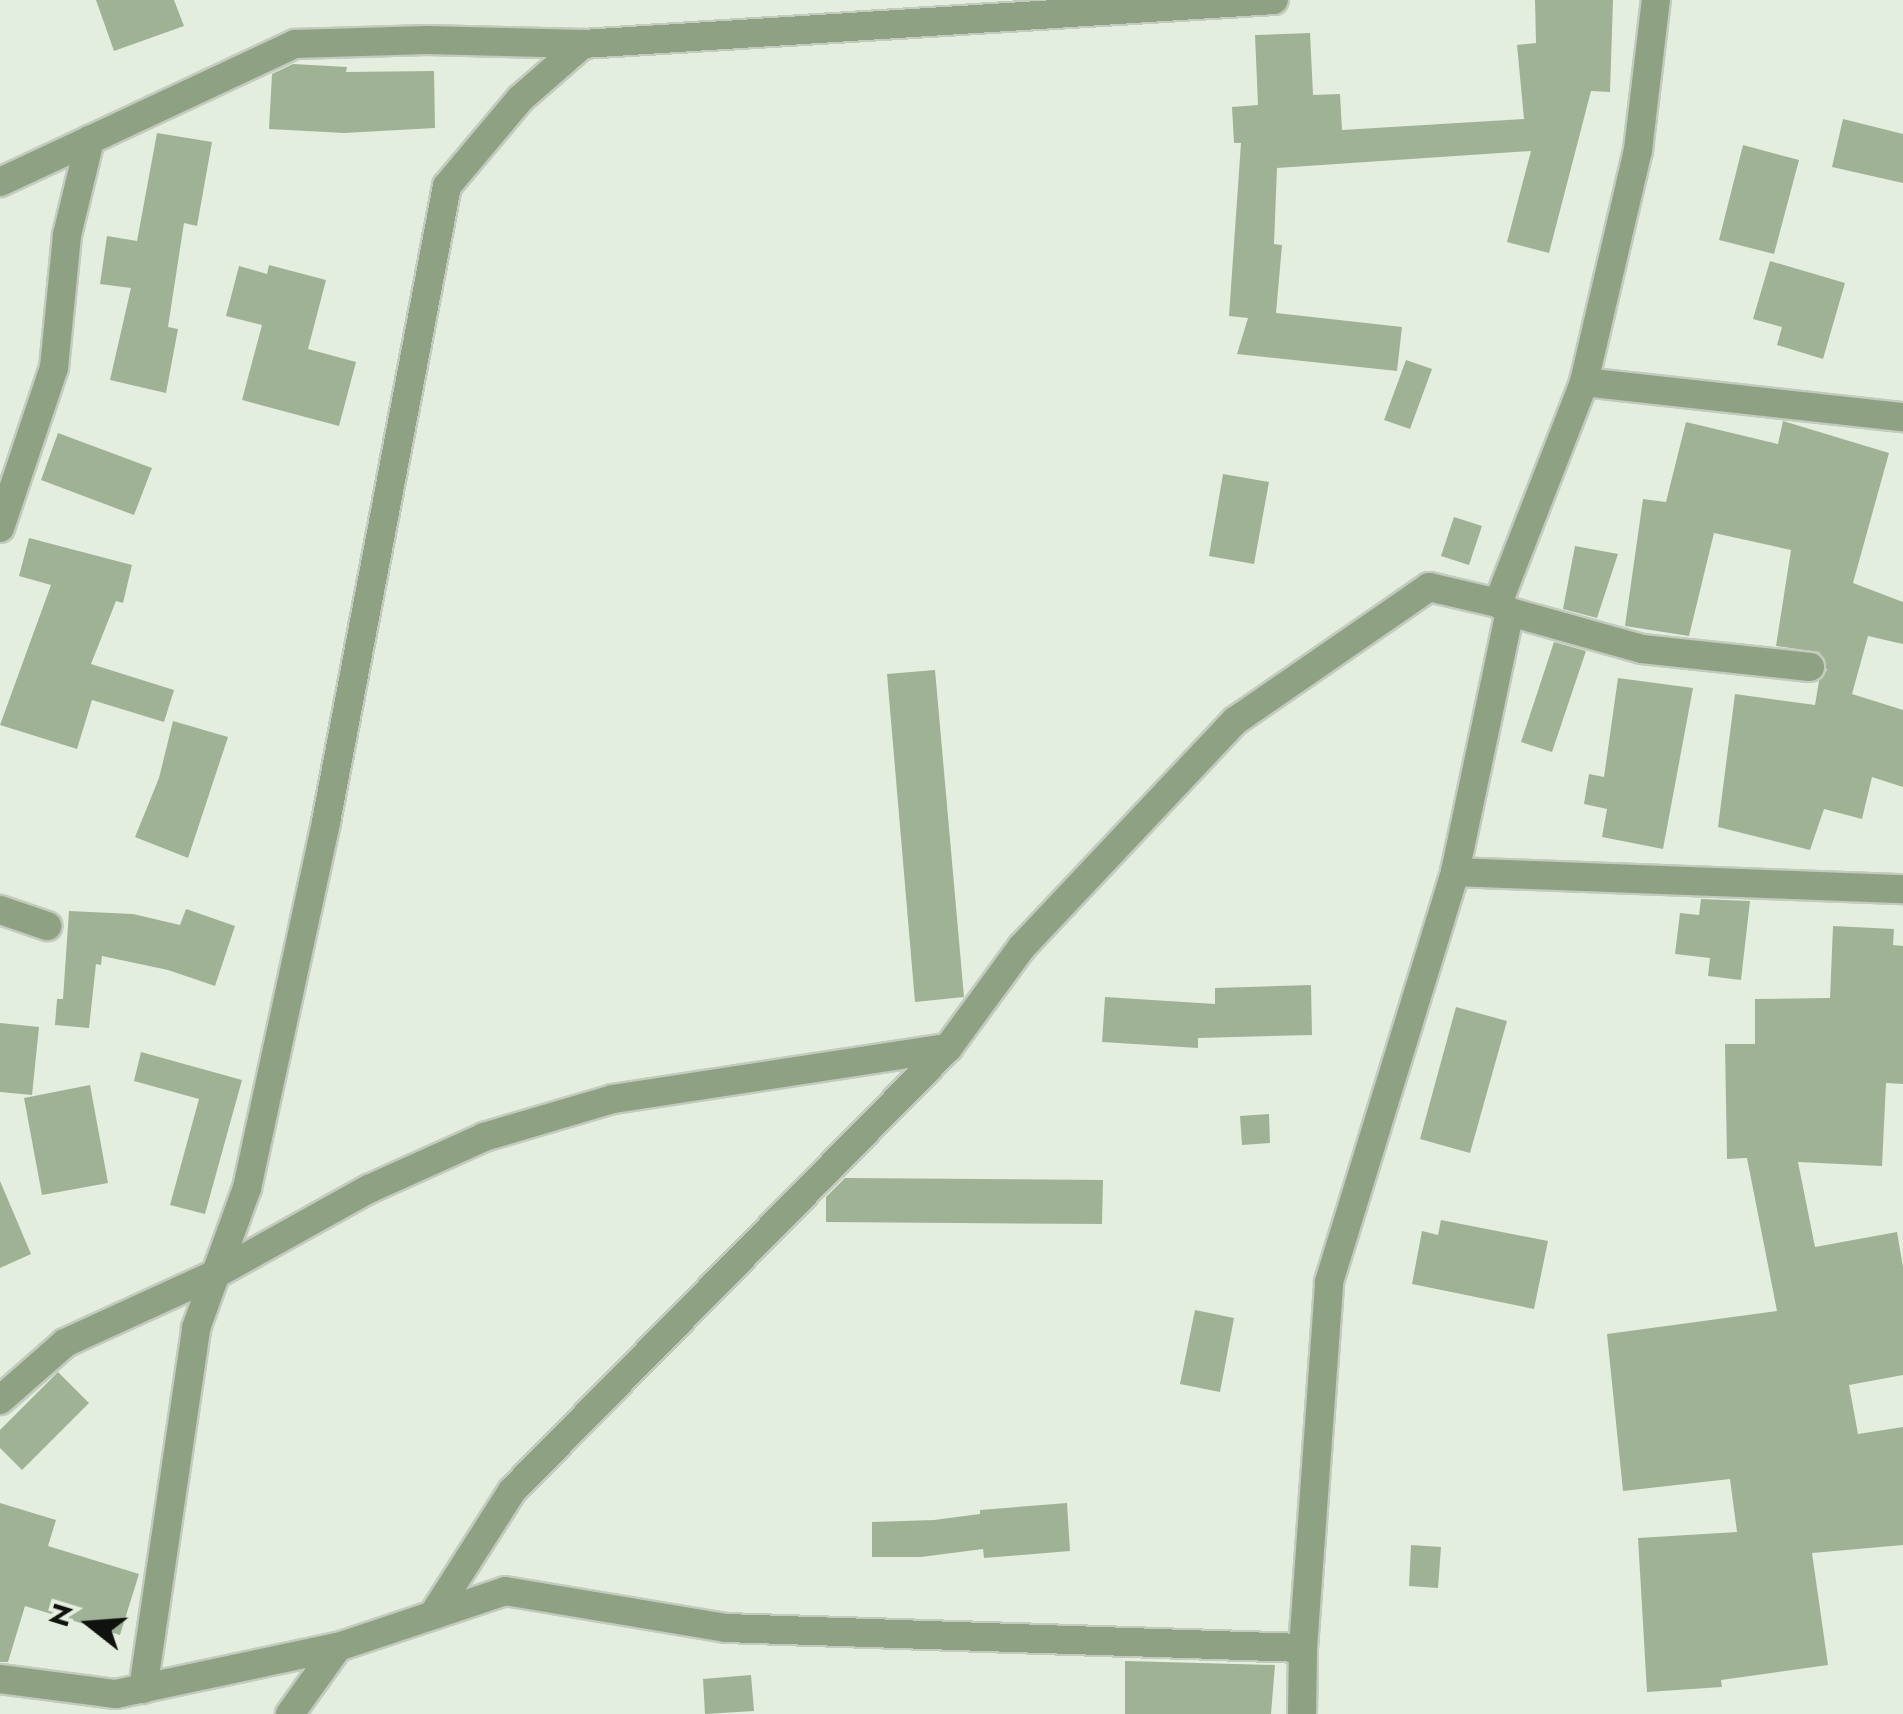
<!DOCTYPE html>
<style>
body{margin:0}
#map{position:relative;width:1903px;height:1714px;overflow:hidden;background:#e4eede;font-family:Jost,sans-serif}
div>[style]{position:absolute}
.building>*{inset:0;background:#a0b296}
.roads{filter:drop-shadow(2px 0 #c2cbbd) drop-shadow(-2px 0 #c2cbbd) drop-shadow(0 2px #c2cbbd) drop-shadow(0 -2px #c2cbbd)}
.minor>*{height:28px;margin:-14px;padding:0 14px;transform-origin:14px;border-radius:14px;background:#8ea183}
span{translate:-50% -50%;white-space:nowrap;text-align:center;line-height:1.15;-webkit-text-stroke:8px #e4eede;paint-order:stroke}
.north{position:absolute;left:40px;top:1574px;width:100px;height:100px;-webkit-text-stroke:8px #e4eede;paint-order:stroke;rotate:287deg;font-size:28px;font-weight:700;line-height:40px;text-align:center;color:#0f120d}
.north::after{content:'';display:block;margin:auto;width:35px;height:45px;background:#0f120d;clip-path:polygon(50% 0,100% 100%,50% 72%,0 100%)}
</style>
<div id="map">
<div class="building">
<i style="clip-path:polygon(96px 0,174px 0,184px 26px,114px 51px)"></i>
<i style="clip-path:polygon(1535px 0,1613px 0,1610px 92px,1591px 91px,1549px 253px,1507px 242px,1531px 151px,1277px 168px,1274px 244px,1282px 245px,1276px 313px,1402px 327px,1397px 371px,1237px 354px,1248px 318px,1229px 316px,1241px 143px,1234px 143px,1232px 107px,1258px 105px,1255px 35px,1310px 33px,1313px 95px,1340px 94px,1342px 130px,1524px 119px,1517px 45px,1536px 43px)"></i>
<i style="clip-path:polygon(293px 64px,347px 67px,346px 72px,434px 71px,435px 128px,344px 133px,269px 129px,272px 74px)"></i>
<i style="clip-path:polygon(1843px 119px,1903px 134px,1903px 183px,1832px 167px)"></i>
<i style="clip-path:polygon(157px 133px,212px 142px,197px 226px,184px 223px,168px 327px,178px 329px,166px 393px,110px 380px,131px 288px,100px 284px,107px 236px,137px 241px)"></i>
<i style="clip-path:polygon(1743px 145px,1799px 160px,1774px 254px,1719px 240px)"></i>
<i style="clip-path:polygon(1770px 261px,1845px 283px,1823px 359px,1777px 345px,1782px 327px,1753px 319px)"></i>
<i style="clip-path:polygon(269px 265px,326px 280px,308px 349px,356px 362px,339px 426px,242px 400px,262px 325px,226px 316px,239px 266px,267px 274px)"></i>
<i style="clip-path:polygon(1406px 360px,1432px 369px,1410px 429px,1384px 420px)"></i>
<i style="clip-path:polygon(1783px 421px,1889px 453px,1853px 583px,1903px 602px,1903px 644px,1868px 636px,1852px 694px,1903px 710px,1903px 787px,1872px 777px,1862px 819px,1824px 809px,1810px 850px,1718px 827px,1735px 694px,1815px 705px,1819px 681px,1827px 670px,1819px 652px,1776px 646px,1791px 550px,1714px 533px,1689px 636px,1625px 626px,1643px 499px,1666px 502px,1686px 422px,1778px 444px)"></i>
<i style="clip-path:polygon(58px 433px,152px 468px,134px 515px,41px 480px)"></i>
<i style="clip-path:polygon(1223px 474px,1269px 482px,1254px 564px,1209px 556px)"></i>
<i style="clip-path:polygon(1454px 517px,1482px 526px,1469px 565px,1441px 556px)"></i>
<i style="clip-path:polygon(29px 538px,132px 565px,123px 603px,116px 601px,91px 664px,174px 690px,164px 722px,92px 700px,77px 749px,0 725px,51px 585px,19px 576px)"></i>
<i style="clip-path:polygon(1575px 546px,1618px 554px,1597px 618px,1563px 609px)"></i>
<i style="clip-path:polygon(1554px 642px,1586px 651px,1552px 752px,1521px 742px)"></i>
<i style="clip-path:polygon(935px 670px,964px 997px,915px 1002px,887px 674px)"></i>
<i style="clip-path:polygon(1618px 678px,1693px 688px,1663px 849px,1602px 837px,1607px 809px,1584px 804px,1589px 774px,1604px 777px)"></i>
<i style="clip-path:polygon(173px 721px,228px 737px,188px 858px,135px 837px,159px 778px)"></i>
<i style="clip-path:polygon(1701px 899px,1750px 901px,1741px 980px,1708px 976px,1710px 958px,1675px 954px,1680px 913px,1699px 915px)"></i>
<i style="clip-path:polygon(186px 909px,235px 926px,215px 986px,168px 970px,102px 956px,101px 965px,96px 964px,89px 1028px,55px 1025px,57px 999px,63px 999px,69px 911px,133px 914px,180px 925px)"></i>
<i style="clip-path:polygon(1833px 926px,1894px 929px,1893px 945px,1903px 946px,1903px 1084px,1886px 1083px,1882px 1166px,1798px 1162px,1815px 1247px,1897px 1232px,1903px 1267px,1903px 1375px,1849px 1385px,1858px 1434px,1903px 1427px,1903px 1545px,1812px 1553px,1828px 1665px,1721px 1680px,1722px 1687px,1647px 1692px,1638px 1538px,1737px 1532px,1730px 1479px,1623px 1491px,1607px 1334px,1777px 1311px,1747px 1158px,1727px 1159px,1725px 1044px,1755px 1044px,1755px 999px,1830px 998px)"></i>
<i style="clip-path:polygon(1311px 985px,1312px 1035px,1198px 1038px,1198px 1048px,1102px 1042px,1105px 997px,1215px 1004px,1215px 988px)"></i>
<i style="clip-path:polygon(1456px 1007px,1507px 1021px,1470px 1153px,1420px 1139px)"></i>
<i style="clip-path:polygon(0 1023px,39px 1027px,32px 1095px,0 1092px)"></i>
<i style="clip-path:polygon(141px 1052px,242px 1080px,205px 1214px,170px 1205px,199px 1099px,134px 1081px)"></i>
<i style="clip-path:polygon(90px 1085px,108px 1183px,42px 1195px,24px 1098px)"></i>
<i style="clip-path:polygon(1269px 1114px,1270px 1143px,1242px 1145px,1240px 1116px)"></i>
<i style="clip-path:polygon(845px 1178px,1103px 1180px,1102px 1224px,826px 1222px,826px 1197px)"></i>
<i style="clip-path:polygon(0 1181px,31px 1254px,0 1268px)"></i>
<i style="clip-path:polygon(1441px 1220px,1548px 1241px,1534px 1309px,1412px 1284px,1422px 1231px,1438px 1235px)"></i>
<i style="clip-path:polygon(1195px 1310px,1234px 1318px,1220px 1392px,1180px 1384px)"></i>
<i style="clip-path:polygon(58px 1372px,89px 1403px,22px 1470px,0 1448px,0 1430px)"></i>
<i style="clip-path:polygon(0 1503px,56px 1520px,48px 1546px,139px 1574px,120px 1635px,25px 1606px,8px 1662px,0 1662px)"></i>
<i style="clip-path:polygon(1067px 1503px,1070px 1551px,984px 1558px,983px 1549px,921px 1557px,872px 1557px,872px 1522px,934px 1520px,980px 1514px,980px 1510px)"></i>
<i style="clip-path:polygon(1411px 1545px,1441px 1547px,1438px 1588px,1409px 1586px)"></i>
<i style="clip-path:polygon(1125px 1661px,1275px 1665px,1271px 1714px,1125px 1714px)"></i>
<i style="clip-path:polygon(751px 1675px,754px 1711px,705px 1714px,703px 1679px)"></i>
</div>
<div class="roads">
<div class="minor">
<i style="left:0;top:182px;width:99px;rotate:-25deg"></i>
<i style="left:1584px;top:382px;width:321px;rotate:6.3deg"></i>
<i style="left:0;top:528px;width:169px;rotate:-71.4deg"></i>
<i style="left:54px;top:368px;width:134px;rotate:-84.4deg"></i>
<i style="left:67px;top:235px;width:98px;rotate:-76.4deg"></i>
<i style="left:90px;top:140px;width:226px;rotate:-25.1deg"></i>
<i style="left:295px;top:44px;width:132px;rotate:-1.7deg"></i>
<i style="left:427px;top:40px;width:156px;rotate:1.5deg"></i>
<i style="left:583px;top:44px;width:692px;rotate:-3.64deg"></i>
<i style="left:1510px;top:612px;width:137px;rotate:15.7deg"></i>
<i style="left:1642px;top:649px;width:169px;rotate:6.1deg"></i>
<i style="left:1455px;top:872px;width:448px;rotate:2.2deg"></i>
<i style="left:0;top:910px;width:50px;rotate:18.8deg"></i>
<i style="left:0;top:1400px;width:86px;rotate:-41.2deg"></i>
<i style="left:65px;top:1343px;width:166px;rotate:-24.6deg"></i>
<i style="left:216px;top:1274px;width:175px;rotate:-29.1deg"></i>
<i style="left:369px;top:1189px;width:126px;rotate:-24.3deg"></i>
<i style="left:484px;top:1137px;width:134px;rotate:-16.4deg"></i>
<i style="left:613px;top:1099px;width:339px;rotate:-8.7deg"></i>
<i style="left:433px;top:1615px;width:147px;rotate:-57.5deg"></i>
<i style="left:512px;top:1491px;width:622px;rotate:-45.46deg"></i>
<i style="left:948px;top:1048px;width:125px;rotate:-53.8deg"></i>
<i style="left:1022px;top:947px;width:311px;rotate:-46.7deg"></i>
<i style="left:1235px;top:721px;width:236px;rotate:-34.6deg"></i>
<i style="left:1429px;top:587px;width:71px;rotate:13.1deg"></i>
<i style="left:0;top:1679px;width:117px;rotate:7.4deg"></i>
<i style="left:116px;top:1694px;width:227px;rotate:-12deg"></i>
<i style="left:338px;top:1647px;width:176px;rotate:-18.5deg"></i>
<i style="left:505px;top:1591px;width:224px;rotate:9.5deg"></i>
<i style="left:726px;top:1628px;width:577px;rotate:1.99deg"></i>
<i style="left:143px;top:1689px;width:365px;rotate:-81.6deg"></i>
<i style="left:196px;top:1328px;width:149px;rotate:-70deg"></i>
<i style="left:247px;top:1188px;width:374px;rotate:-77.8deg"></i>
<i style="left:326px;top:822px;width:647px;rotate:-79.23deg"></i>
<i style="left:447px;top:186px;width:114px;rotate:-50deg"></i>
<i style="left:520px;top:99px;width:84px;rotate:-41.1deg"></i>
<i style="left:290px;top:1714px;width:82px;rotate:-54.4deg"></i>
<i style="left:1302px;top:1714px;width:66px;rotate:-89.1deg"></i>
<i style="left:1303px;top:1648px;width:367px;rotate:-85.9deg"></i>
<i style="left:1329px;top:1282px;width:429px;rotate:-72.9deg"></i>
<i style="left:1455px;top:872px;width:266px;rotate:-78.1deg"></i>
<i style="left:1510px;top:612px;width:15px;rotate:-143deg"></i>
<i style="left:1498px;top:603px;width:237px;rotate:-68.7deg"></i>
<i style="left:1584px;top:382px;width:238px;rotate:-76.9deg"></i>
<i style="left:1638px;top:150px;width:151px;rotate:-83.2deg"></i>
</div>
</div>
<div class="north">N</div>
</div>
